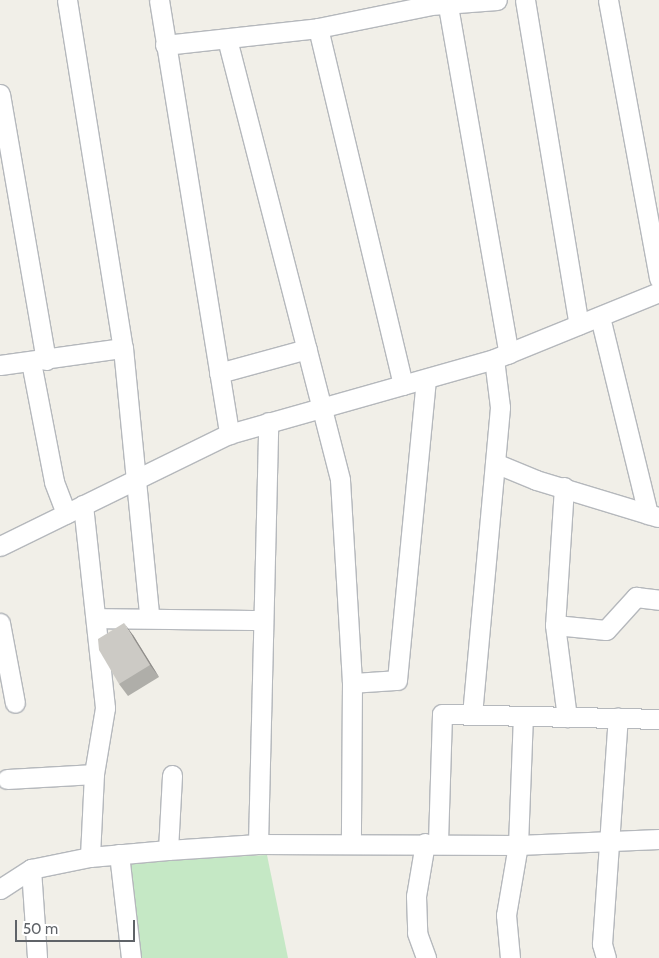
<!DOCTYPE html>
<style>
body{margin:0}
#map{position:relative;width:659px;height:958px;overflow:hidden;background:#f1efe8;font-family:Cabin,sans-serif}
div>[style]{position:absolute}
.green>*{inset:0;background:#c5e8c5}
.roads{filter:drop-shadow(1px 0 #b5b8bc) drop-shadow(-1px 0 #b5b8bc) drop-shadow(0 1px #b5b8bc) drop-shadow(0 -1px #b5b8bc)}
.street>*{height:19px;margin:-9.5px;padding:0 9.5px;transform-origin:9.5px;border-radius:9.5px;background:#fff}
.wall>*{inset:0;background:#afaea9}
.shaded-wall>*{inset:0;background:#8f8d8a}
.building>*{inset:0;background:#cccac5}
span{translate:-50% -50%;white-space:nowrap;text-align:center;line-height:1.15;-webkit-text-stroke:4px #fff;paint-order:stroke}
.scale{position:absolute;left:15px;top:920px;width:120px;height:22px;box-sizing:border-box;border:2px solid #5f6368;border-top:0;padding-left:6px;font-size:15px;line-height:18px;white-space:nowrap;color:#5f6368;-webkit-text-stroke:4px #fff;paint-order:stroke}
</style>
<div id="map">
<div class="green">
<i style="clip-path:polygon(267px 855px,288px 958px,137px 958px,126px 863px)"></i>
</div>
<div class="roads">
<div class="street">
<i style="left:67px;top:0;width:352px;rotate:80.9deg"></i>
<i style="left:123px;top:348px;width:268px;rotate:84.4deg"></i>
<i style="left:159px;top:0;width:440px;rotate:80.8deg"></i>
<i style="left:525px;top:0;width:329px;rotate:80.6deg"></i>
<i style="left:608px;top:0;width:283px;rotate:79.6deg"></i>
<i style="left:448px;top:6px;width:353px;rotate:80.1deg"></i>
<i style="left:318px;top:28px;width:367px;rotate:76.6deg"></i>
<i style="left:227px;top:39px;width:455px;rotate:75.6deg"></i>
<i style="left:340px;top:480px;width:203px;rotate:86.6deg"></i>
<i style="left:352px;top:683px;width:160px;rotate:90.4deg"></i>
<i style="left:165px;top:45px;width:154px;rotate:-6.3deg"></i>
<i style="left:318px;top:28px;width:115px;rotate:-11.5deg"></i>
<i style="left:431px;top:5px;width:66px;rotate:-4.3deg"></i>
<i style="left:0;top:94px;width:270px;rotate:80.2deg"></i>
<i style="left:600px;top:317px;width:203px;rotate:76.3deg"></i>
<i style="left:31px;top:362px;width:122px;rotate:79.1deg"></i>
<i style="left:54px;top:482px;width:34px;rotate:69deg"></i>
<i style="left:0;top:365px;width:124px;rotate:-7.9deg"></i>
<i style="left:219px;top:373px;width:91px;rotate:-15.3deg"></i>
<i style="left:495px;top:463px;width:44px;rotate:22.5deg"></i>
<i style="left:536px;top:480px;width:127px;rotate:16.9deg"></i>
<i style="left:564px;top:487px;width:138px;rotate:93.7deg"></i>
<i style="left:555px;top:625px;width:93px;rotate:82.6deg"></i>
<i style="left:83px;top:505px;width:204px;rotate:83.8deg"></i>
<i style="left:105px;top:708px;width:67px;rotate:99.5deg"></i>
<i style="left:94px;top:774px;width:83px;rotate:92.8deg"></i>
<i style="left:0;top:546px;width:255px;rotate:-26.1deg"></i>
<i style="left:229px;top:434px;width:275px;rotate:-15.8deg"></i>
<i style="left:494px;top:359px;width:178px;rotate:-22.1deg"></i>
<i style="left:96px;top:618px;width:167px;rotate:0.7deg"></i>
<i style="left:0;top:623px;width:81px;rotate:79.4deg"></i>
<i style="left:555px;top:625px;width:51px;rotate:5.6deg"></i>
<i style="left:606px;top:630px;width:45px;rotate:-47.7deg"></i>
<i style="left:636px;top:597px;width:23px;rotate:7deg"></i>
<i style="left:352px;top:683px;width:45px;rotate:-3.8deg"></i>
<i style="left:397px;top:680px;width:302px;rotate:-84.5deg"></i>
<i style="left:472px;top:715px;width:309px;rotate:-84.8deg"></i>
<i style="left:500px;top:407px;width:48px;rotate:-97.1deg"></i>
<i style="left:7px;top:779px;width:87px;rotate:-3.3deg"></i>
<i style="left:438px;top:842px;width:128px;rotate:-88.2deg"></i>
<i style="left:442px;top:714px;width:217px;rotate:1.3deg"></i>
<i style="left:425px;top:843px;width:54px;rotate:99.6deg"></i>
<i style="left:416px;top:896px;width:37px;rotate:88deg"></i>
<i style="left:417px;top:933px;width:27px;rotate:70deg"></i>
<i style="left:258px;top:844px;width:422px;rotate:-88.6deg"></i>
<i style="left:168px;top:850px;width:75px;rotate:-86.9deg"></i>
<i style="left:119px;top:854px;width:105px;rotate:83.4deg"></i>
<i style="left:31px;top:869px;width:89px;rotate:86.1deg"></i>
<i style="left:0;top:889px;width:37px;rotate:-33deg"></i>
<i style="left:31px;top:869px;width:60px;rotate:-11.5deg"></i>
<i style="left:90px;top:857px;width:78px;rotate:-5.1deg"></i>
<i style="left:168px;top:850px;width:90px;rotate:-3.8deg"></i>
<i style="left:258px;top:844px;width:260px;rotate:0.2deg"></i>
<i style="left:518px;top:845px;width:141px;rotate:-2.4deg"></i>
<i style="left:510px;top:958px;width:43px;rotate:-95.3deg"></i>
<i style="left:506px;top:915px;width:71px;rotate:-80.3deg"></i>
<i style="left:518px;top:845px;width:129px;rotate:-87.8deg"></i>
<i style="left:606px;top:958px;width:15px;rotate:-106deg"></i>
<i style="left:602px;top:944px;width:227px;rotate:-86deg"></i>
</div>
</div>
<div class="wall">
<i style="clip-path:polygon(133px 635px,159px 677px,128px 696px,119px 684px)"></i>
</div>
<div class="shaded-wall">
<i style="clip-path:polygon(124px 623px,133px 635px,159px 677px,150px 665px)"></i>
</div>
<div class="building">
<i style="clip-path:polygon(124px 623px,150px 665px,119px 684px,99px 650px,98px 639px)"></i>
</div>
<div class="scale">50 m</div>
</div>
